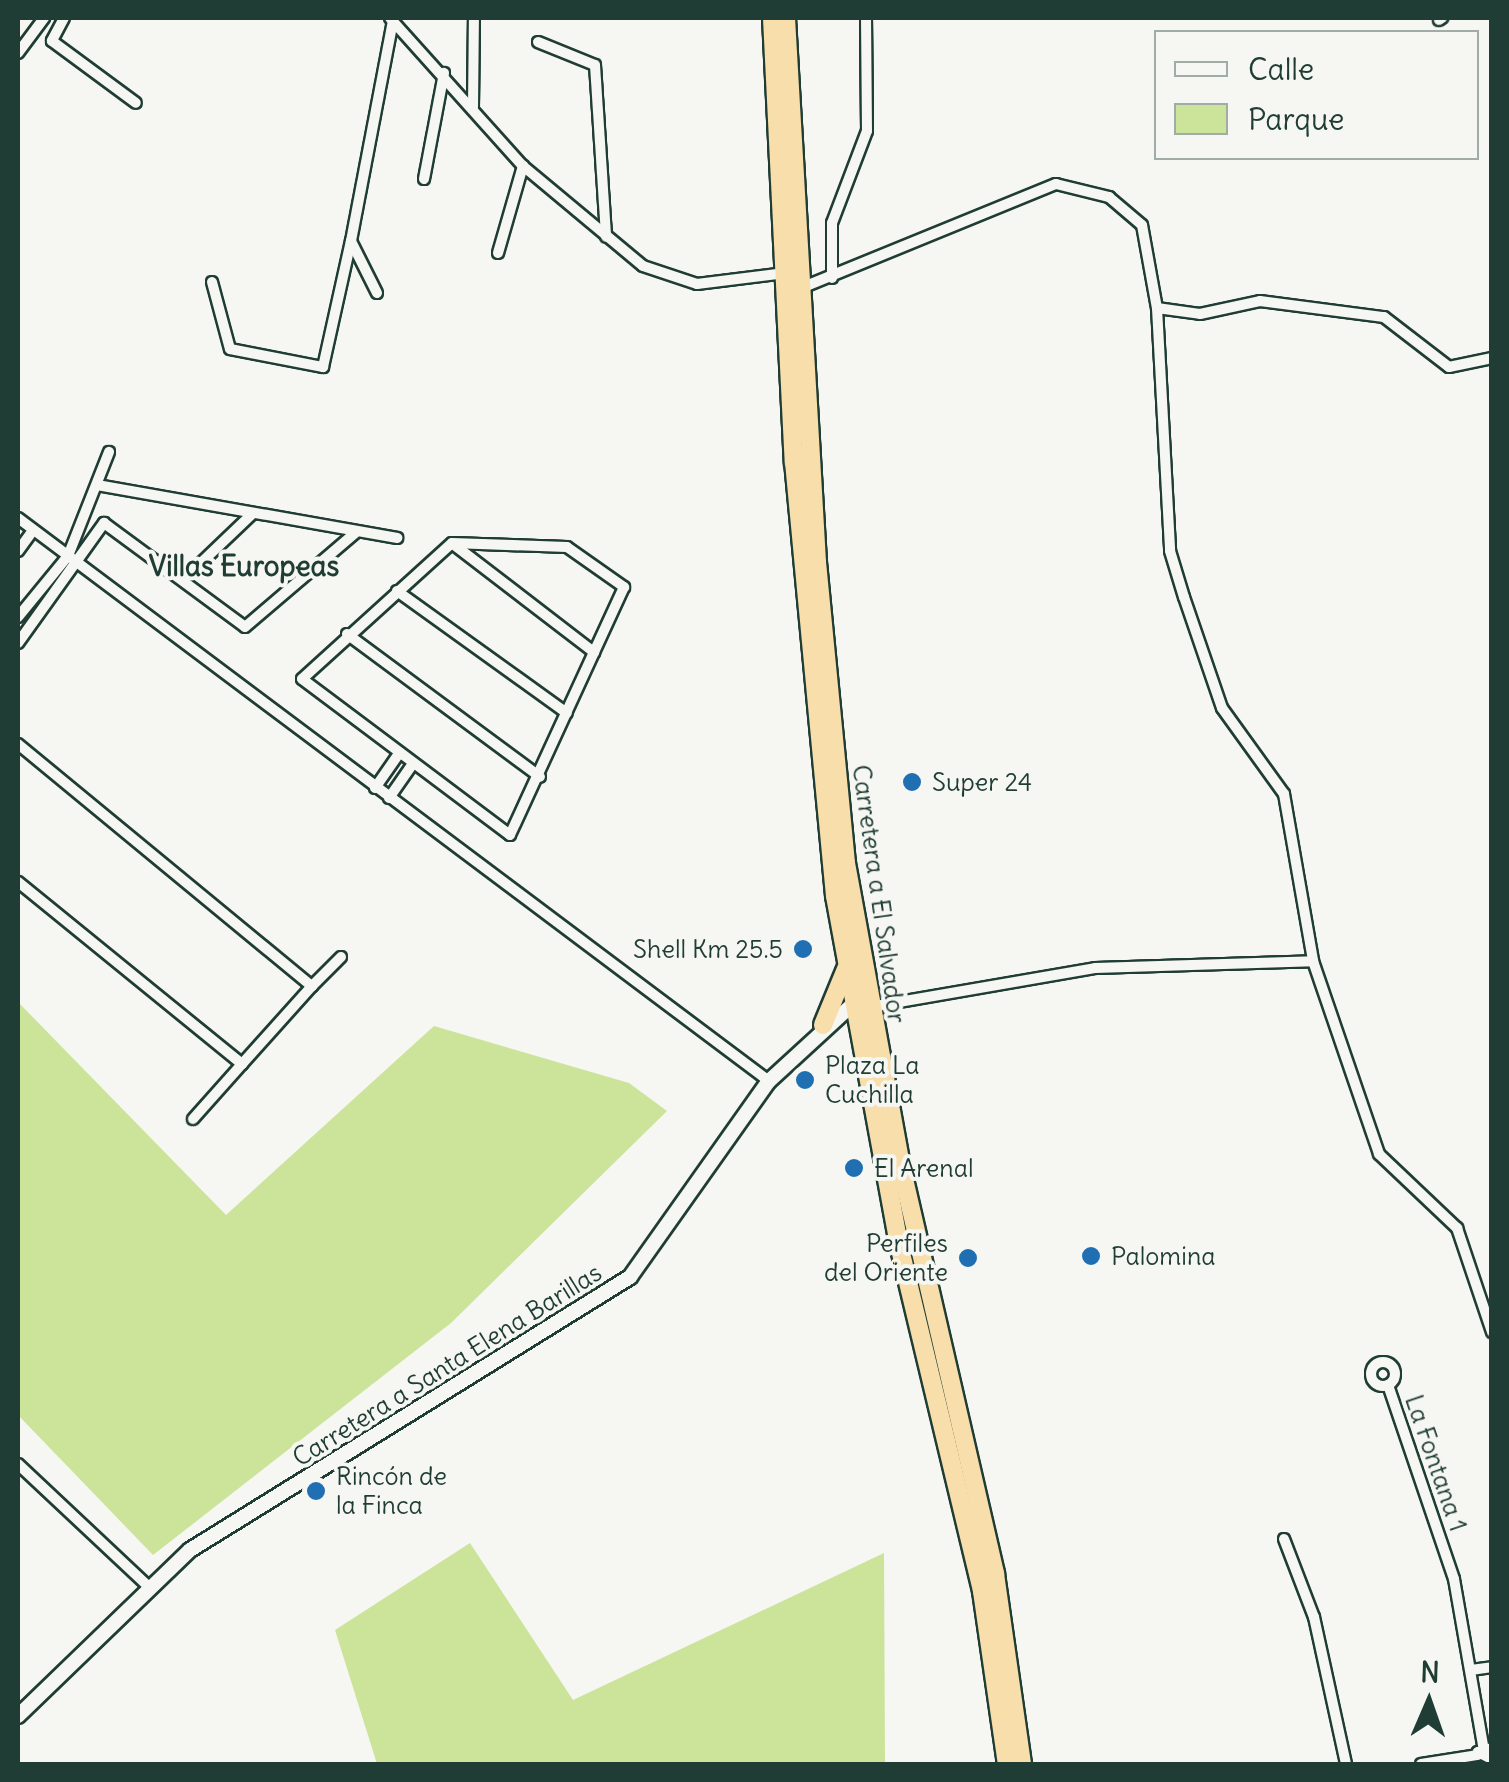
<!DOCTYPE html>
<meta charset="utf-8">
<style>
body{margin:0}
#map{position:relative;width:1509px;height:1782px;overflow:hidden;background:#f6f6f2;font-family:Delius,sans-serif}
div>[style]{position:absolute}
.green>*{inset:0;background:#cbe49a}
.roads{filter:drop-shadow(2px 0 #1f3d34) drop-shadow(-2px 0 #1f3d34) drop-shadow(0 2px #1f3d34) drop-shadow(0 -2px #1f3d34)}
.street>*{height:10px;margin:-5px;padding:0 5px;transform-origin:5px;border-radius:5px;background:#f6f6f2}
.street>.ring{margin:-5px;padding:0;box-sizing:content-box;background:none;border:10px solid #f6f6f2;border-radius:50%}
.secondary>*{height:14px;margin:-7px;padding:0 7px;transform-origin:7px;border-radius:7px;background:#f6f6f2}
.highway>*{height:18px;margin:-9px;padding:0 9px;transform-origin:9px;border-radius:9px;background:#f8deab}
.dots>*{width:28px;height:28px;translate:-50% -50%;box-sizing:border-box;border:5px solid #f6f6f2;border-radius:50%}
span{translate:-50% -50%;white-space:nowrap;text-align:center;line-height:1.15;-webkit-text-stroke:8px #f6f6f2;paint-order:stroke}
.poi-label{font-size:25px;color:#1f3d34}
.left{translate:0 -50%;text-align:left}
.right{translate:-100% -50%;text-align:right}
.street-label{font-size:25px;color:#1f3d34}
.neighbourhood-label{font-size:28px;color:#1f3d34;font-weight:700}
.frame{position:absolute;inset:0;border:20px solid #1f3d34;pointer-events:none}
.legend{position:absolute;left:1154px;top:30px;width:325px;height:130px;box-sizing:border-box;background:#f6f6f2;border:2px solid #a0aca6;margin:0;padding:12px 18px;list-style:none;font-size:30px;color:#1f3d34}
.legend li{display:flex;align-items:center;gap:20px;height:50px}
.legend b{width:50px;border:2px solid #a0aca6}
.north{position:absolute;left:1379px;top:1652px;width:100px;height:100px;-webkit-text-stroke:8px #f6f6f2;paint-order:stroke;rotate:2deg;font-size:28px;font-weight:700;line-height:40px;text-align:center;color:#1f3d34}
.north::after{content:'';display:block;margin:auto;width:35px;height:45px;background:#1f3d34;clip-path:polygon(50% 0,100% 100%,50% 72%,0 100%)}
</style>
<div id="map">
<div class="green">
<i style="clip-path:polygon(18px 1002px,226px 1215px,434px 1026px,629px 1083px,667px 1111px,451px 1323px,153px 1555px,18px 1415px)"></i>
<i style="clip-path:polygon(470px 1543px,573px 1700px,884px 1553px,885px 1764px,377px 1764px,335px 1630px)"></i>
</div>
<div class="roads">
<div class="street">
<i style="left:64px;top:18px;width:26px;rotate:118deg"></i>
<i style="left:52px;top:41px;width:104px;rotate:36.4deg"></i>
<i style="left:390px;top:18px;width:199px;rotate:48.1deg"></i>
<i style="left:523px;top:166px;width:156px;rotate:39.8deg"></i>
<i style="left:643px;top:266px;width:57px;rotate:18.4deg"></i>
<i style="left:697px;top:284px;width:89px;rotate:-7.1deg"></i>
<i style="left:1439px;top:20px;width:4px;rotate:-34deg"></i>
<i style="left:538px;top:42px;width:61px;rotate:22deg"></i>
<i style="left:595px;top:65px;width:172px;rotate:86.3deg"></i>
<i style="left:18px;top:53px;width:44px;rotate:-53.4deg"></i>
<i style="left:473px;top:107px;width:89px;rotate:-89.4deg"></i>
<i style="left:424px;top:179px;width:108px;rotate:-79.3deg"></i>
<i style="left:498px;top:253px;width:91px;rotate:-74deg"></i>
<i style="left:832px;top:278px;width:55px;rotate:-90deg"></i>
<i style="left:832px;top:223px;width:98px;rotate:-69.2deg"></i>
<i style="left:867px;top:131px;width:113px;rotate:-90.5deg"></i>
<i style="left:212px;top:282px;width:69px;rotate:75deg"></i>
<i style="left:230px;top:349px;width:95px;rotate:11deg"></i>
<i style="left:323px;top:367px;width:129px;rotate:-77.5deg"></i>
<i style="left:806px;top:286px;width:270px;rotate:-22.2deg"></i>
<i style="left:1056px;top:184px;width:55px;rotate:13.8deg"></i>
<i style="left:1109px;top:197px;width:43px;rotate:40.3deg"></i>
<i style="left:1142px;top:225px;width:84px;rotate:79.8deg"></i>
<i style="left:1157px;top:308px;width:243px;rotate:86.9deg"></i>
<i style="left:1170px;top:551px;width:48px;rotate:73.1deg"></i>
<i style="left:1184px;top:597px;width:117px;rotate:71.1deg"></i>
<i style="left:1222px;top:708px;width:106px;rotate:54.2deg"></i>
<i style="left:1284px;top:794px;width:169px;rotate:80.1deg"></i>
<i style="left:1313px;top:961px;width:204px;rotate:71.1deg"></i>
<i style="left:1379px;top:1154px;width:108px;rotate:43.5deg"></i>
<i style="left:1457px;top:1228px;width:110px;rotate:71.4deg"></i>
<i style="left:377px;top:293px;width:58px;rotate:-116.6deg"></i>
<i style="left:351px;top:241px;width:224px;rotate:-79.2deg"></i>
<i style="left:1157px;top:308px;width:43px;rotate:7.9deg"></i>
<i style="left:1200px;top:314px;width:61px;rotate:-12.2deg"></i>
<i style="left:1260px;top:301px;width:125px;rotate:7.4deg"></i>
<i style="left:1384px;top:317px;width:82px;rotate:37.6deg"></i>
<i style="left:1449px;top:367px;width:44px;rotate:-11.8deg"></i>
<i style="left:97px;top:485px;width:305px;rotate:10deg"></i>
<i style="left:18px;top:518px;width:939px;rotate:36.86deg"></i>
<i style="left:452px;top:543px;width:115px;rotate:2deg"></i>
<i style="left:567px;top:547px;width:70px;rotate:35.1deg"></i>
<i style="left:624px;top:587px;width:273px;rotate:114.7deg"></i>
<i style="left:510px;top:835px;width:260px;rotate:-143.1deg"></i>
<i style="left:302px;top:679px;width:202px;rotate:-42.2deg"></i>
<i style="left:453px;top:544px;width:178px;rotate:37.5deg"></i>
<i style="left:18px;top:551px;width:26px;rotate:-54deg"></i>
<i style="left:183px;top:580px;width:95px;rotate:-43.7deg"></i>
<i style="left:397px;top:591px;width:209px;rotate:35.7deg"></i>
<i style="left:18px;top:617px;width:79px;rotate:-50.7deg"></i>
<i style="left:68px;top:556px;width:112px;rotate:-68.5deg"></i>
<i style="left:347px;top:634px;width:240px;rotate:36.5deg"></i>
<i style="left:18px;top:643px;width:148px;rotate:-54.4deg"></i>
<i style="left:104px;top:523px;width:175px;rotate:36.4deg"></i>
<i style="left:245px;top:627px;width:145px;rotate:-40.5deg"></i>
<i style="left:18px;top:744px;width:381px;rotate:39.5deg"></i>
<i style="left:312px;top:986px;width:105px;rotate:131.9deg"></i>
<i style="left:242px;top:1064px;width:289px;rotate:-140.9deg"></i>
<i style="left:375px;top:788px;width:40px;rotate:-55.1deg"></i>
<i style="left:389px;top:798px;width:40px;rotate:-55.1deg"></i>
<i style="left:312px;top:986px;width:41px;rotate:-45deg"></i>
<i style="left:870px;top:1007px;width:228px;rotate:-9.8deg"></i>
<i style="left:1095px;top:968px;width:218px;rotate:-1.8deg"></i>
<i style="left:193px;top:1119px;width:74px;rotate:-48.3deg"></i>
<i class="ring" style="left:1371px;top:1362px;width:14px;height:14px"></i>
<i style="left:1388px;top:1385px;width:205px;rotate:71.2deg"></i>
<i style="left:1454px;top:1579px;width:169px;rotate:80.1deg"></i>
<i style="left:18px;top:1464px;width:181px;rotate:43.2deg"></i>
<i style="left:1284px;top:1539px;width:84px;rotate:69deg"></i>
<i style="left:1314px;top:1617px;width:150px;rotate:77.7deg"></i>
<i style="left:1471px;top:1670px;width:21px;rotate:-8deg"></i>
<i style="left:1492px;top:1748px;width:15px;rotate:164deg"></i>
<i style="left:1478px;top:1752px;width:16px;rotate:27deg"></i>
<i style="left:1421px;top:1764px;width:58px;rotate:-9deg"></i>
</div>
<div class="secondary">
<i style="left:18px;top:1716px;width:239px;rotate:-44deg"></i>
<i style="left:190px;top:1550px;width:518px;rotate:-31.82deg"></i>
<i style="left:630px;top:1277px;width:240px;rotate:-54.7deg"></i>
<i style="left:769px;top:1081px;width:113px;rotate:-42.5deg"></i>
</div>
<div class="highway">
<i style="left:772px;top:18px;width:445px;rotate:87.2deg"></i>
<i style="left:794px;top:462px;width:436px;rotate:84.6deg"></i>
<i style="left:835px;top:896px;width:359px;rotate:79.6deg"></i>
<i style="left:900px;top:1249px;width:352px;rotate:76.5deg"></i>
<i style="left:982px;top:1591px;width:175px;rotate:81.8deg"></i>
<i style="left:786px;top:18px;width:545px;rotate:86.74deg"></i>
<i style="left:817px;top:562px;width:302px;rotate:84.5deg"></i>
<i style="left:846px;top:863px;width:308px;rotate:79.7deg"></i>
<i style="left:901px;top:1166px;width:419px;rotate:77deg"></i>
<i style="left:995px;top:1574px;width:192px;rotate:81.9deg"></i>
<i style="left:823px;top:1025px;width:61px;rotate:-67.7deg"></i>
</div>
</div>
<div class="dots">
<i style="left:912px;top:782px;background:#1f6fb2"></i>
<i style="left:803px;top:949px;background:#1f6fb2"></i>
<i style="left:805px;top:1080px;background:#1f6fb2"></i>
<i style="left:854px;top:1168px;background:#1f6fb2"></i>
<i style="left:1091px;top:1256px;background:#1f6fb2"></i>
<i style="left:968px;top:1258px;background:#1f6fb2"></i>
<i style="left:316px;top:1491px;background:#1f6fb2"></i>
</div>
<div class="poi-label">
<span class="left" style="left:932px;top:782px">Super 24</span>
<span class="right" style="left:783px;top:949px">Shell Km 25.5</span>
<span class="left" style="left:825px;top:1080px">Plaza La<br>Cuchilla</span>
<span class="left" style="left:874px;top:1168px">El Arenal</span>
<span class="right" style="left:948px;top:1258px">Perfiles<br>del Oriente</span>
<span class="left" style="left:1111px;top:1256px">Palomina</span>
<span class="left" style="left:336px;top:1491px">Rincón de<br>la Finca</span>
</div>
<div class="street-label">
<span style="left:879px;top:894px;rotate:82deg">Carretera a El Salvador</span>
<span style="left:447px;top:1365px;rotate:-32deg">Carretera a Santa Elena Barillas</span>
<span style="left:1436px;top:1463px;rotate:71deg">La Fontana 1</span>
</div>
<div class="neighbourhood-label">
<span style="left:244px;top:566px">Villas Europeas</span>
</div>
<div class="frame"></div>
<ul class="legend">
<li><b style="height:12px;background:#f6f6f2"></b>Calle</li>
<li><b style="height:28px;background:#cbe49a"></b>Parque</li>
</ul>
<div class="north">N</div>
</div>
